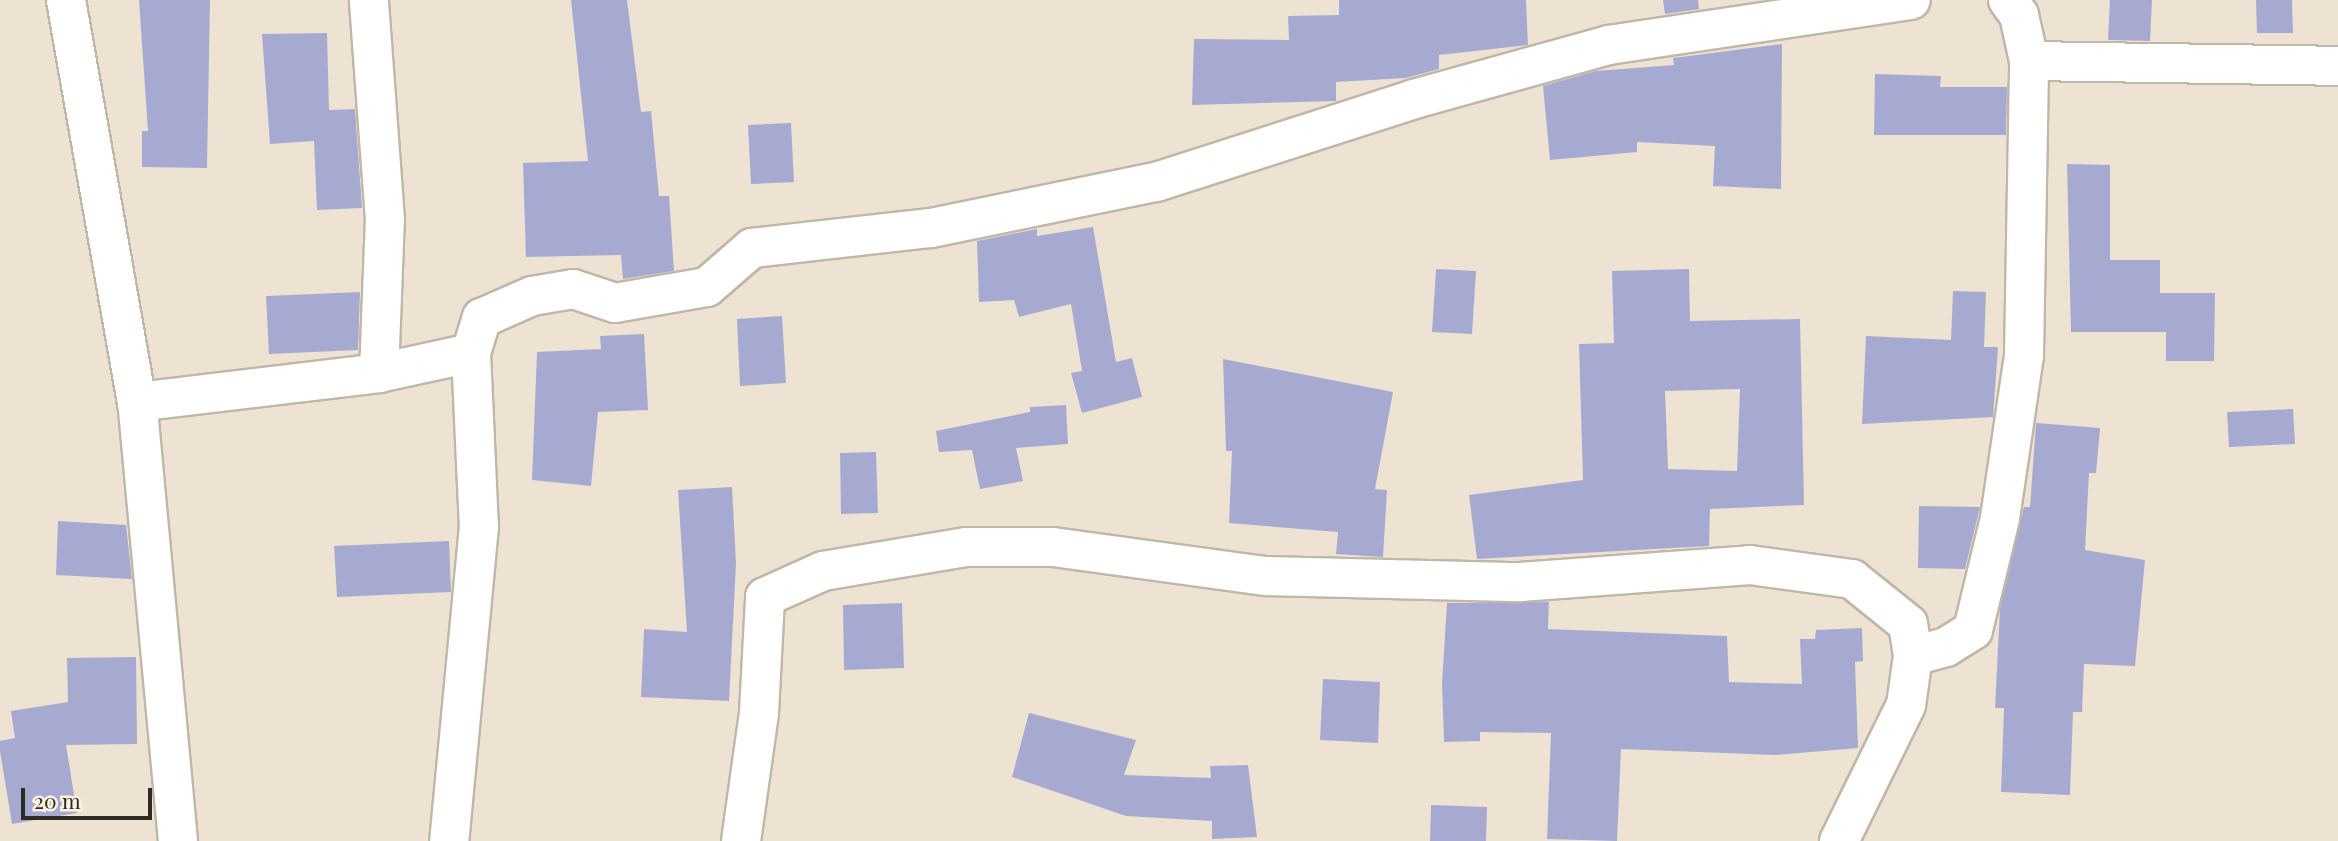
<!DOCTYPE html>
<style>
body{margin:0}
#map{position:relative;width:2338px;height:841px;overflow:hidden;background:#eee3d3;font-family:"Playfair Display",serif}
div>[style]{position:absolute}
.building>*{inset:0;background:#a7aad0}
.roads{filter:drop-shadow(2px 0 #c1b6a7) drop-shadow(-2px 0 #c1b6a7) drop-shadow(0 2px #c1b6a7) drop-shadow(0 -2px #c1b6a7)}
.street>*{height:38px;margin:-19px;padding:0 19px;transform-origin:19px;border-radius:19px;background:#fff}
span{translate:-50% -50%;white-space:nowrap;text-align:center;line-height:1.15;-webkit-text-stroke:6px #fcf1e0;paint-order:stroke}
.scale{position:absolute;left:21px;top:788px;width:131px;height:32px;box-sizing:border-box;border:4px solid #2e2a24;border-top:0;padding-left:9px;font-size:21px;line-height:24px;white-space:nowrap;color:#2e2a24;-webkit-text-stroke:5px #fcf1e0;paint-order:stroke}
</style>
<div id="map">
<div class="building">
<i style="clip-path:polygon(139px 0,210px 0,207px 168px,142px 167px,142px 131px,148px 131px)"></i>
<i style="clip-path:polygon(571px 0,627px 0,641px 112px,651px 111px,659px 196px,669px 196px,674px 271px,623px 279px,621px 255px,526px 257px,523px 163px,588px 161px)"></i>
<i style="clip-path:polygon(1339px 0,1526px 0,1528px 45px,1439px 55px,1439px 69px,1406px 78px,1336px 82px,1336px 101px,1192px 105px,1194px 39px,1289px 40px,1288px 16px,1339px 15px)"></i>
<i style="clip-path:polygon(1663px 0,1698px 0,1699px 9px,1665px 14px)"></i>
<i style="clip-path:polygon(2110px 0,2152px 0,2150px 41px,2108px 40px)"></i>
<i style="clip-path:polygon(2256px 0,2292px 0,2293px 33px,2257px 33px)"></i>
<i style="clip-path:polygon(327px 33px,329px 110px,355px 109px,362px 208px,317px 210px,314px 141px,270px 144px,262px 34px)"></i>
<i style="clip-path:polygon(1782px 44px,1781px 189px,1713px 186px,1715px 146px,1637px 142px,1637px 152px,1550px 160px,1543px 86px,1596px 71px,1674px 65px,1673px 58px)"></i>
<i style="clip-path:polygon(1875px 74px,1941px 76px,1940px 87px,2007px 87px,2006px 135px,1874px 135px)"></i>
<i style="clip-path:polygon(791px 123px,794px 182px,751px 184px,748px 125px)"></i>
<i style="clip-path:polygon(2067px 164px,2110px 165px,2110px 260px,2160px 260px,2160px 293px,2215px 293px,2214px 361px,2166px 361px,2166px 332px,2071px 332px)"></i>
<i style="clip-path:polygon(1093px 227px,1116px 362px,1132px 358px,1142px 397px,1082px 413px,1071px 373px,1082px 371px,1071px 304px,1019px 317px,1014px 300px,979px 302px,977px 241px,1037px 229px,1037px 236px)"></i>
<i style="clip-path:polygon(1436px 269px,1476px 271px,1472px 334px,1432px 332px)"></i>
<i style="clip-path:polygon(evenodd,1689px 269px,1690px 321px,1800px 319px,1804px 505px,1710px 509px,1709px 546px,1477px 559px,1469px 495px,1583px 480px,1579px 344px,1614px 343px,1612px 271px,1689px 269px,1740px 389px,1737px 471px,1668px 469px,1665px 391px,1740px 389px)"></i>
<i style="clip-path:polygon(1953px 291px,1986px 292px,1984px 347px,1998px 347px,1993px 417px,1862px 424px,1866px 336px,1951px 340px)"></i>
<i style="clip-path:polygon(360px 292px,358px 350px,269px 354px,266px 296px)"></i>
<i style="clip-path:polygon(782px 316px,786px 383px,740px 386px,737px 319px)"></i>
<i style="clip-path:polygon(644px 334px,648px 410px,598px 412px,591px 486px,532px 480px,537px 352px,601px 349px,600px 336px)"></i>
<i style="clip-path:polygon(1223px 359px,1393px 392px,1375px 489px,1387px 490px,1383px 557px,1336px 554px,1338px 532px,1229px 523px,1232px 451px,1226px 451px)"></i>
<i style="clip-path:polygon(1066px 405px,1068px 444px,1016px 448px,1023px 481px,980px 489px,972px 450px,939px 452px,936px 431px,1030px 412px,1030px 407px)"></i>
<i style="clip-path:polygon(2293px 409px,2295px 444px,2229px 447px,2227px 412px)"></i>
<i style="clip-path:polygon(2036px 423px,2100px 428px,2096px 473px,2089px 473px,2085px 550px,2145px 560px,2135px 666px,2084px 664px,2082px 712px,2073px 712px,2070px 795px,2001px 792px,2004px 708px,1995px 708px,2000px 609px,2024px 507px,2030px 507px)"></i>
<i style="clip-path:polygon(876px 452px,878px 513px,841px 514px,840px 453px)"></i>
<i style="clip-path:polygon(732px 487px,736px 563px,729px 701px,641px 697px,644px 629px,687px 632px,678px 490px)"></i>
<i style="clip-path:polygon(1919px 506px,1980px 507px,1965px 569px,1918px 568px)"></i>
<i style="clip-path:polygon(58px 521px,126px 525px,132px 579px,56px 575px)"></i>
<i style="clip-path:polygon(449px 541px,451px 592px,337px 597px,334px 546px)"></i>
<i style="clip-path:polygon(1549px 602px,1548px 629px,1727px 636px,1729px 682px,1802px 684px,1800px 639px,1815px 639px,1816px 630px,1862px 628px,1863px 661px,1855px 662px,1858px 748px,1776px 755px,1621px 749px,1617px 841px,1547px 839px,1551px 733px,1480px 732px,1480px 741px,1444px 742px,1442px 684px,1447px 603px)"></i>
<i style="clip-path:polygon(902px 603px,904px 668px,844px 670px,843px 605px)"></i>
<i style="clip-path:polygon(136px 657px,137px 744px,66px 745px,77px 813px,12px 824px,0 751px,0 741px,15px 738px,11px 711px,68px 702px,67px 658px)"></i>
<i style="clip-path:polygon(1323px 679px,1380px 682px,1378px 743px,1320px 740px)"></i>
<i style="clip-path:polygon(1029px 713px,1136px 740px,1124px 775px,1211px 778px,1210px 766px,1248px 765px,1257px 837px,1212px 839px,1212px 821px,1126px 816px,1012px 777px)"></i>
<i style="clip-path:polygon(1431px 805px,1487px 807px,1486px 841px,1430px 841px)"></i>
</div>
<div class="roads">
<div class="street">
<i style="left:66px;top:0;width:408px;rotate:80deg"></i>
<i style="left:2008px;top:0;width:19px;rotate:54deg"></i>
<i style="left:2019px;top:15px;width:47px;rotate:77.7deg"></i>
<i style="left:2029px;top:61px;width:309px;rotate:0.9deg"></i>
<i style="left:471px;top:353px;width:37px;rotate:-73deg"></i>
<i style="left:482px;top:318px;width:55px;rotate:-23.7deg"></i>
<i style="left:532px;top:296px;width:42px;rotate:-9.7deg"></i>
<i style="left:573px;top:289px;width:44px;rotate:18.4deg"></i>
<i style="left:615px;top:303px;width:93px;rotate:-9.9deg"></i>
<i style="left:707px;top:287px;width:60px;rotate:-40.9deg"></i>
<i style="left:752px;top:248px;width:180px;rotate:-6.4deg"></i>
<i style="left:931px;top:228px;width:230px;rotate:-11.6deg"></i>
<i style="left:1156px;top:182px;width:271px;rotate:-17.8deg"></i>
<i style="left:1414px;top:99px;width:202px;rotate:-15.5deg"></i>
<i style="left:1609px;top:45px;width:305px;rotate:-8.5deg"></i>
<i style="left:379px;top:373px;width:94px;rotate:-12.3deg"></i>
<i style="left:471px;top:353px;width:173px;rotate:87.4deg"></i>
<i style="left:479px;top:526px;width:316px;rotate:95.4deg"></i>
<i style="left:1913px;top:656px;width:34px;rotate:-15deg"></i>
<i style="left:1946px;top:647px;width:32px;rotate:-32deg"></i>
<i style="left:1973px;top:630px;width:115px;rotate:-76.4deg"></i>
<i style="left:2000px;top:518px;width:165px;rotate:-81.6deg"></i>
<i style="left:2024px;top:355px;width:294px;rotate:-89deg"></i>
<i style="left:178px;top:841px;width:441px;rotate:-95.3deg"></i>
<i style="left:137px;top:402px;width:244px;rotate:-6.8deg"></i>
<i style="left:379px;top:373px;width:153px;rotate:-87.8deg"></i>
<i style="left:385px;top:220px;width:221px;rotate:-94.2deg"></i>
<i style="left:741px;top:841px;width:129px;rotate:-82deg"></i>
<i style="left:759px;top:713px;width:116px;rotate:-87deg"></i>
<i style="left:765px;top:597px;width:64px;rotate:-24.1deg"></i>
<i style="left:823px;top:571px;width:145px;rotate:-9.5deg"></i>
<i style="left:966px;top:547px;width:87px"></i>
<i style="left:1053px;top:547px;width:215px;rotate:7.8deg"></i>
<i style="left:1266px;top:576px;width:254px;rotate:1.4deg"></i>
<i style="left:1520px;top:582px;width:231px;rotate:-4.2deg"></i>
<i style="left:1750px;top:565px;width:103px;rotate:7.8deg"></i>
<i style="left:1852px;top:579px;width:72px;rotate:38.8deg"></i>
<i style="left:1908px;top:624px;width:32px;rotate:81deg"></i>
<i style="left:1913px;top:656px;width:49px;rotate:98.1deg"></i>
<i style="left:1906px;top:705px;width:152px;rotate:116.2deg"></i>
</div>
</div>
<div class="scale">20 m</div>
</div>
